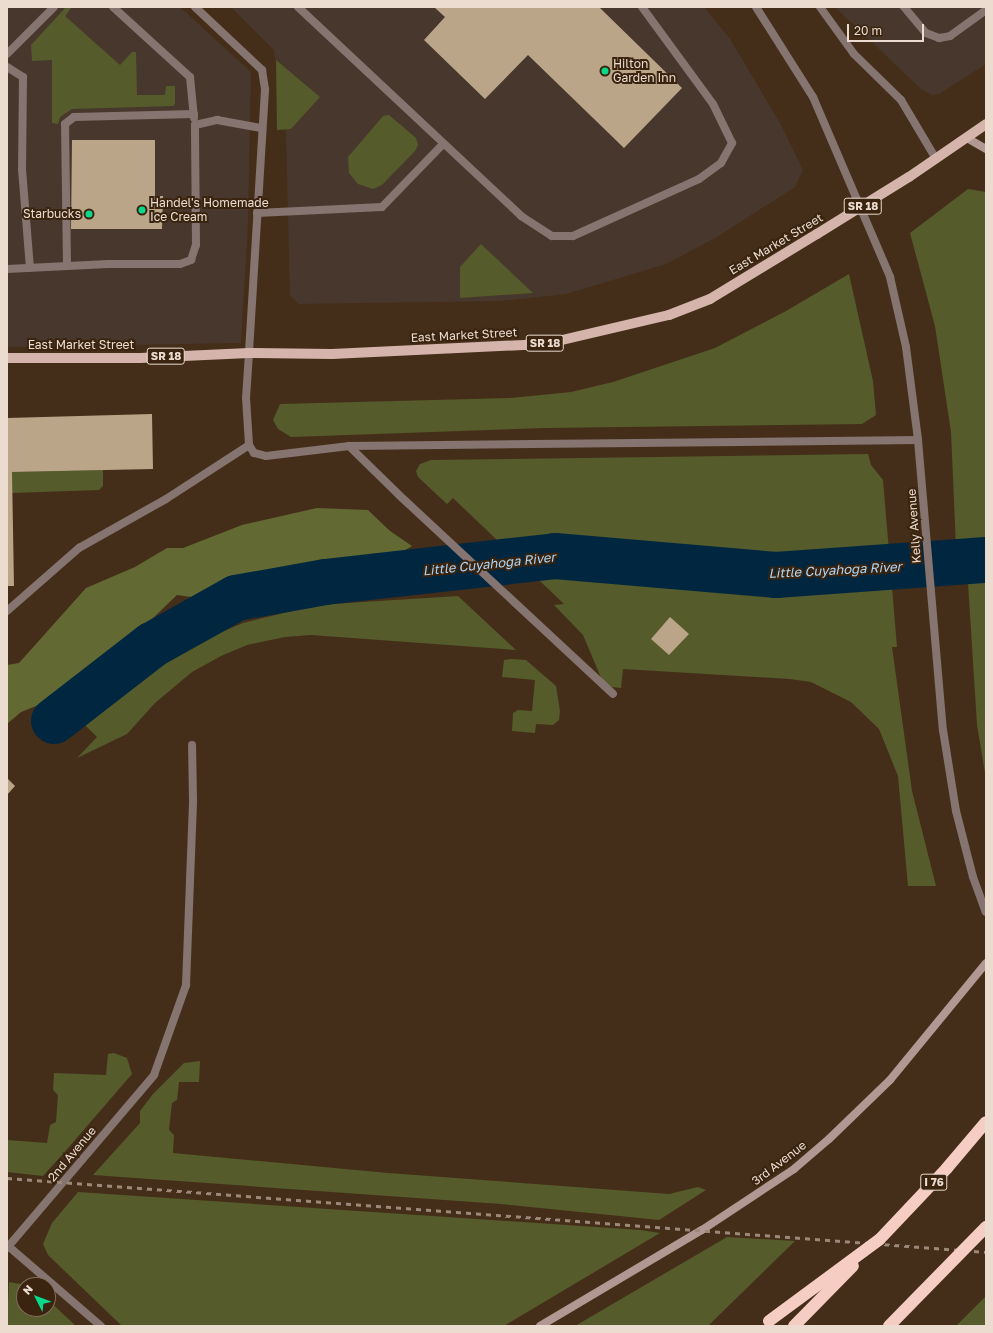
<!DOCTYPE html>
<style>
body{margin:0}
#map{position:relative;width:993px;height:1333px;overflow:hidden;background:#452e19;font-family:"Golos Text",sans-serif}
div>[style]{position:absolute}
.commercial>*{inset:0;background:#48372c}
.green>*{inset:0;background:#555b2b}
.forest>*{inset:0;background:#626932}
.river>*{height:46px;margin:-23px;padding:0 23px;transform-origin:23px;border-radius:23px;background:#012740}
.building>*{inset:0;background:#baa588}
.service>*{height:8px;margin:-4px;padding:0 4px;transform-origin:4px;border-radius:4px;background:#857470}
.minor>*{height:8px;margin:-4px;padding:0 4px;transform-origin:4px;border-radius:4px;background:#857470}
.tertiary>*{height:8px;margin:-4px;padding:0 4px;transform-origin:4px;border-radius:4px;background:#857470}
.secondary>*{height:8px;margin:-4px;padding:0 4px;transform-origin:4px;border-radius:4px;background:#b29892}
.primary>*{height:10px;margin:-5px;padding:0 5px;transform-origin:5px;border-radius:5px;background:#d5b4ac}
.motorway>*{height:12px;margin:-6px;padding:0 6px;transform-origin:6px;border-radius:6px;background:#f5cdc3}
.rail>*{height:3px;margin-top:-1.5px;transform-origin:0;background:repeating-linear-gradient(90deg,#9c8878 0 5px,transparent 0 10px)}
.primary-bridge>*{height:10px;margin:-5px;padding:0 5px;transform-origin:5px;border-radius:5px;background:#d5b4ac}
.motorway-bridge>*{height:12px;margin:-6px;padding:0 6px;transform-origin:6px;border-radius:6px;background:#f5cdc3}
.dots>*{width:11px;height:11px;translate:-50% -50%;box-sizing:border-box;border:2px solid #3a240f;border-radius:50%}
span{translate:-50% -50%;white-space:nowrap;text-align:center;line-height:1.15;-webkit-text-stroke:4px #3a240f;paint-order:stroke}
.shield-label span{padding:1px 3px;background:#3a240f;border:1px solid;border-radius:3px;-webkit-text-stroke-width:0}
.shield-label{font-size:11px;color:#ecdcd0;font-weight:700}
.poi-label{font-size:12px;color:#ecdcd0}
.left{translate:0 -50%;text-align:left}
.right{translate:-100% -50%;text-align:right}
.street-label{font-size:12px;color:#ecdcd0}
.water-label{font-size:13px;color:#add6f8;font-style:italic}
.frame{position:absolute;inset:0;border:8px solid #ecdcd0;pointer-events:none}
.north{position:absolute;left:16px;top:1277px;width:40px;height:40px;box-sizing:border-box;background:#3a240f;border:1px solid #816e5c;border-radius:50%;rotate:312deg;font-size:11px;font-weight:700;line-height:16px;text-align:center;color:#ecdcd0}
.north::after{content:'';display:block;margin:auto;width:14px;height:18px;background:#09d98b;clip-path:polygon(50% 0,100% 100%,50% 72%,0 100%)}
.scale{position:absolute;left:847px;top:24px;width:77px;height:18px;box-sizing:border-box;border:2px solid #ecdcd0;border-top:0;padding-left:5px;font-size:12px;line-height:14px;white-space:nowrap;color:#ecdcd0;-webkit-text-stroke:3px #3a240f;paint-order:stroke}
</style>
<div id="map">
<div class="commercial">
<i style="clip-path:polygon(7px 7px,180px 7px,251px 72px,248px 224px,241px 343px,7px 347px)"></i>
<i style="clip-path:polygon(231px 7px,704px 7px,730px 39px,780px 123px,803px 170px,795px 187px,717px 237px,666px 264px,566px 294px,500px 301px,299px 304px,290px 296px,286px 134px,274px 50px)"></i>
<i style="clip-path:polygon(835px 7px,986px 7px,986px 64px,939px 94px,932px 95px,921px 89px)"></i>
</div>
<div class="green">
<i style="clip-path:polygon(66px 7px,72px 7px,65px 16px,120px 65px,132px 52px,136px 52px,137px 95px,165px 95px,166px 86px,175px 86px,175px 104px,173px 106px,72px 109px,60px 117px,58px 124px,52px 123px,52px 60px,32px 61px,31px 45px)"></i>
<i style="clip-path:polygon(276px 60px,320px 97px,291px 129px,277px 130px)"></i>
<i style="clip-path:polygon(389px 115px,416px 138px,418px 145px,415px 151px,382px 185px,373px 189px,358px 184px,349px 173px,348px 157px,383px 116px)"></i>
<i style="clip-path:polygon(968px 189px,986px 192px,986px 541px,956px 547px,951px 432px,935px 326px,910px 233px)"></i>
<i style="clip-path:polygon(481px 244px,533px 293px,460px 298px,460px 267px)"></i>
<i style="clip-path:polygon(849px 274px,873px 381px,876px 415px,862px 424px,544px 428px,291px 437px,278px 429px,273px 420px,280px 404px,511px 398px,571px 392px,613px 382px,715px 348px,786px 311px)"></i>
<i style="clip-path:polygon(868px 454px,871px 465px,883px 480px,897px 647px,892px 647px,912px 791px,936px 886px,908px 886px,898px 776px,879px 729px,851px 702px,811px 682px,790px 679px,623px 669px,621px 688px,612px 687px,602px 680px,583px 635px,554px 605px,564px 604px,453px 498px,447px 504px,418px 477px,416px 471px,420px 464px,431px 460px)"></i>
<i style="clip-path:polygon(103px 470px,103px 486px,99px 490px,12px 493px,12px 472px)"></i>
<i style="clip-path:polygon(986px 570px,986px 779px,977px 725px,968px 583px,969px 571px)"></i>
<i style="clip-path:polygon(458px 596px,516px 650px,311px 635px,285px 637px,247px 645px,221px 656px,192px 672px,155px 703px,127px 734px,77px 758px,97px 737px,84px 724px,184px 648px,243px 623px,316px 605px)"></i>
<i style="clip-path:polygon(511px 659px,526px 660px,556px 686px,560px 711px,559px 720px,553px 725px,536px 724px,535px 733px,512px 731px,513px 713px,518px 710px,532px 711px,535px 680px,502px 677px,504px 660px)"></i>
<i style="clip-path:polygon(114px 1053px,127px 1058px,132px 1074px,62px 1155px,43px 1176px,7px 1172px,7px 1140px,47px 1143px,50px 1125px,56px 1122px,58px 1095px,53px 1090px,54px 1073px,106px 1075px,108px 1054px)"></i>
<i style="clip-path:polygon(200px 1061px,199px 1082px,179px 1082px,177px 1100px,172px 1103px,169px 1130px,174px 1135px,173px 1153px,388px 1173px,669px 1194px,698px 1187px,706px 1190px,659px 1220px,501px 1204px,93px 1175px,140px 1123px,140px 1111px,153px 1094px,184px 1063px)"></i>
<i style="clip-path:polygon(78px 1192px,640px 1230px,660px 1233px,504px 1326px,122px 1326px,48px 1255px,43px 1244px,52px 1223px)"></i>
<i style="clip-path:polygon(727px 1237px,795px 1241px,708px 1326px,575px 1326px)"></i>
<i style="clip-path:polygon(9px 1282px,26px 1285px,24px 1285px,24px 1309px,48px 1309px,48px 1300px,76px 1326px,7px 1326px)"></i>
<i style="clip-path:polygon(986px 1296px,986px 1326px,956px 1326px)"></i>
</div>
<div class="forest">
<i style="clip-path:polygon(317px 508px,368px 510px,390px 531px,412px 546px,383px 564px,354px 569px,303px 568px,254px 577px,206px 599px,177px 595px,127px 643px,94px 666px,61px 696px,21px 712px,7px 724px,7px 665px,19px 663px,86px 588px,135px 567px,167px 548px,183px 548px,242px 525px)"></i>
</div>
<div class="river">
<i style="left:54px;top:721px;width:124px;rotate:-37.8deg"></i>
<i style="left:152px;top:645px;width:96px;rotate:-29.2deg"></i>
<i style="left:236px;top:598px;width:90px;rotate:-10.2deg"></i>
<i style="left:325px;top:582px;width:231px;rotate:-6.4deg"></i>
<i style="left:555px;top:556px;width:222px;rotate:4.9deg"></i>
<i style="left:776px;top:575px;width:211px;rotate:-4.1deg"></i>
</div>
<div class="building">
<i style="clip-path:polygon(434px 7px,599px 7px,682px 88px,624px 148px,528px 55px,485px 99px,424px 40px,445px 17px)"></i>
<i style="clip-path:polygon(72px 140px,155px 140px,155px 196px,163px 196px,162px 229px,71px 229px)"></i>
<i style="clip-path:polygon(152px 414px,153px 469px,12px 472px,14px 586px,7px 586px,7px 418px)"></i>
<i style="clip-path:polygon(670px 617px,689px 634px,669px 655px,651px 639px)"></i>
<i style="clip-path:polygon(7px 778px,15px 786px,7px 795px)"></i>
</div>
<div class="service">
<i style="left:113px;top:7px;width:104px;rotate:42.3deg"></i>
<i style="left:190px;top:77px;width:41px;rotate:84.4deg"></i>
<i style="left:195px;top:7px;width:92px;rotate:43.2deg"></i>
<i style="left:262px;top:70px;width:20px;rotate:81deg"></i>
<i style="left:265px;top:90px;width:263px;rotate:93.5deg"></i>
<i style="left:298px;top:7px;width:306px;rotate:43.1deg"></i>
<i style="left:521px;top:216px;width:37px;rotate:33deg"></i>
<i style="left:552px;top:236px;width:21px"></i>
<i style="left:573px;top:236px;width:138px;rotate:-24.3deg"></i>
<i style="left:699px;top:179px;width:27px;rotate:-36deg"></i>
<i style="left:721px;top:163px;width:23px;rotate:-61deg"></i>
<i style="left:732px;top:143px;width:43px;rotate:-116deg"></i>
<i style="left:713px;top:104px;width:120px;rotate:-126.2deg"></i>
<i style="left:820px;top:7px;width:58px;rotate:54.1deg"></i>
<i style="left:854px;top:54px;width:66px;rotate:44.4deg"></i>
<i style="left:901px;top:100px;width:69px;rotate:59.3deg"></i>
<i style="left:904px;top:7px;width:34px;rotate:50deg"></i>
<i style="left:926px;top:33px;width:14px;rotate:21deg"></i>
<i style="left:939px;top:38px;width:11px;rotate:-10deg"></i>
<i style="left:950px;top:36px;width:44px;rotate:-35.8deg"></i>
<i style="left:7px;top:54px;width:66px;rotate:-45deg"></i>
<i style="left:7px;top:67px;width:19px;rotate:32deg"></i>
<i style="left:23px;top:77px;width:92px;rotate:90.6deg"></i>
<i style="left:22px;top:169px;width:99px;rotate:85.4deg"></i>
<i style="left:257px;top:213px;width:125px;rotate:-2.7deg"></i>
<i style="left:382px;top:207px;width:86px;rotate:-45.9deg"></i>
<i style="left:67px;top:266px;width:142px;rotate:-90.8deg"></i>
<i style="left:65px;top:124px;width:11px;rotate:-38deg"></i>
<i style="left:74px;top:117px;width:120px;rotate:-1.4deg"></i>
<i style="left:7px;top:269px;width:101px;rotate:-2.8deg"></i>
<i style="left:108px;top:264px;width:72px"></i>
<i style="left:180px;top:264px;width:12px;rotate:-20deg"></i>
<i style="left:191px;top:260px;width:16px;rotate:-72deg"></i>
<i style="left:196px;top:245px;width:120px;rotate:-90.5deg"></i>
<i style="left:195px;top:125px;width:23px;rotate:-13deg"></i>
<i style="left:217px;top:120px;width:45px;rotate:10.3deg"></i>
<i style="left:399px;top:495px;width:292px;rotate:42.9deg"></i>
<i style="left:7px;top:611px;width:96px;rotate:-41.2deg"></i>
<i style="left:79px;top:548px;width:100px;rotate:-29.4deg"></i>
<i style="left:166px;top:499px;width:99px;rotate:-33deg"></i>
<i style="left:154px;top:1075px;width:96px;rotate:-70.4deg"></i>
<i style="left:186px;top:985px;width:185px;rotate:-87.8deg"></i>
<i style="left:193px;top:800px;width:55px;rotate:-91deg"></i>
</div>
<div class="minor">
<i style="left:249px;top:353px;width:45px;rotate:93.8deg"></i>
<i style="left:246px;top:398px;width:47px;rotate:86.3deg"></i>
<i style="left:249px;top:445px;width:9px;rotate:58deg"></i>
<i style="left:254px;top:453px;width:12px;rotate:14deg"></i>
<i style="left:266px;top:456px;width:84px;rotate:-6.9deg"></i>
<i style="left:349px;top:446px;width:70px;rotate:44.4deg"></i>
<i style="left:349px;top:446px;width:569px;rotate:-0.6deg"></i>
<i style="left:7px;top:1248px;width:227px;rotate:-49.6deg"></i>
</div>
<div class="tertiary">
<i style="left:756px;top:7px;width:107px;rotate:57.7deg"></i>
<i style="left:813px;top:97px;width:196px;rotate:66.8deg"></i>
<i style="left:890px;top:277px;width:72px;rotate:77.1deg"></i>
<i style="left:906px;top:347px;width:94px;rotate:82.6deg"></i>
<i style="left:918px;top:440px;width:291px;rotate:85.1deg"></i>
<i style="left:943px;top:730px;width:82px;rotate:80.9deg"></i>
<i style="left:956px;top:811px;width:68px;rotate:75.6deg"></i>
<i style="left:973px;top:877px;width:37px;rotate:70deg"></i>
<i style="left:7px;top:1245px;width:124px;rotate:40.8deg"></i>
</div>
<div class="secondary">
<i style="left:967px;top:138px;width:22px;rotate:30deg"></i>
<i style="left:540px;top:1326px;width:188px;rotate:-30.7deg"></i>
<i style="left:702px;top:1230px;width:110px;rotate:-33.5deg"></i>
<i style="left:794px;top:1169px;width:46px;rotate:-40.6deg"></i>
<i style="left:829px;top:1139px;width:85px;rotate:-44deg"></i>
<i style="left:890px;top:1080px;width:151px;rotate:-50.6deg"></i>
</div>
<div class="primary">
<i style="left:909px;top:177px;width:93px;rotate:-34.5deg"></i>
<i style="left:7px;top:358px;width:133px"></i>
<i style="left:140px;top:358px;width:109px;rotate:-2.6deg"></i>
<i style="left:249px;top:353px;width:83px;rotate:0.7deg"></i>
<i style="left:332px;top:354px;width:213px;rotate:-2.7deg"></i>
<i style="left:545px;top:344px;width:127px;rotate:-13.2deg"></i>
<i style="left:669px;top:315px;width:44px;rotate:-21.3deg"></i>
<i style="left:710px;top:299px;width:125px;rotate:-31.3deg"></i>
</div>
<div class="motorway">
<i style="left:879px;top:1240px;width:99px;rotate:-46.6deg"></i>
<i style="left:947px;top:1168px;width:60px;rotate:-49.7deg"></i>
</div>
<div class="rail">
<i style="left:7px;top:1178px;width:982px;rotate:4.32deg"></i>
</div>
<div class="primary-bridge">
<i style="left:817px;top:234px;width:108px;rotate:-31.8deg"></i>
</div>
<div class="motorway-bridge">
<i style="left:769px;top:1321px;width:137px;rotate:-36.4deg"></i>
<i style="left:794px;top:1326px;width:84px;rotate:-45.5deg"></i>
<i style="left:889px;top:1326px;width:139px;rotate:-45.6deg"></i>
</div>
<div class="dots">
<i style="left:605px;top:71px;background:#09d98b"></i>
<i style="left:142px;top:210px;background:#09d98b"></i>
<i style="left:89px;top:214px;background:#09d98b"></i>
</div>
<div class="shield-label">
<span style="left:863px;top:206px">SR 18</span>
<span style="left:545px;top:343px">SR 18</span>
<span style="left:166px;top:356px">SR 18</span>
<span style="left:934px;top:1182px">I 76</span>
</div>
<div class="poi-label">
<span class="left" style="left:613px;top:71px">Hilton<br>Garden Inn</span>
<span class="left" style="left:150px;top:210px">Handel's Homemade<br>Ice Cream</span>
<span class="right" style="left:81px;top:214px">Starbucks</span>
</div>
<div class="street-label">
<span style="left:776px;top:244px;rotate:-31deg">East Market Street</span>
<span style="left:464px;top:335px;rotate:-3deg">East Market Street</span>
<span style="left:81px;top:345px">East Market Street</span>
<span style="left:914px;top:526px;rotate:-94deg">Kelly Avenue</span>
<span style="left:72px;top:1154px;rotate:-50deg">2nd Avenue</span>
<span style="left:779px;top:1163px;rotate:-37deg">3rd Avenue</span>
</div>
<div class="water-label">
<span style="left:489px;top:564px;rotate:-6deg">Little Cuyahoga River</span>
<span style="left:835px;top:570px;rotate:-3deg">Little Cuyahoga River</span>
</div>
<div class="frame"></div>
<div class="north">N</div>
<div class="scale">20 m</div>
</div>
